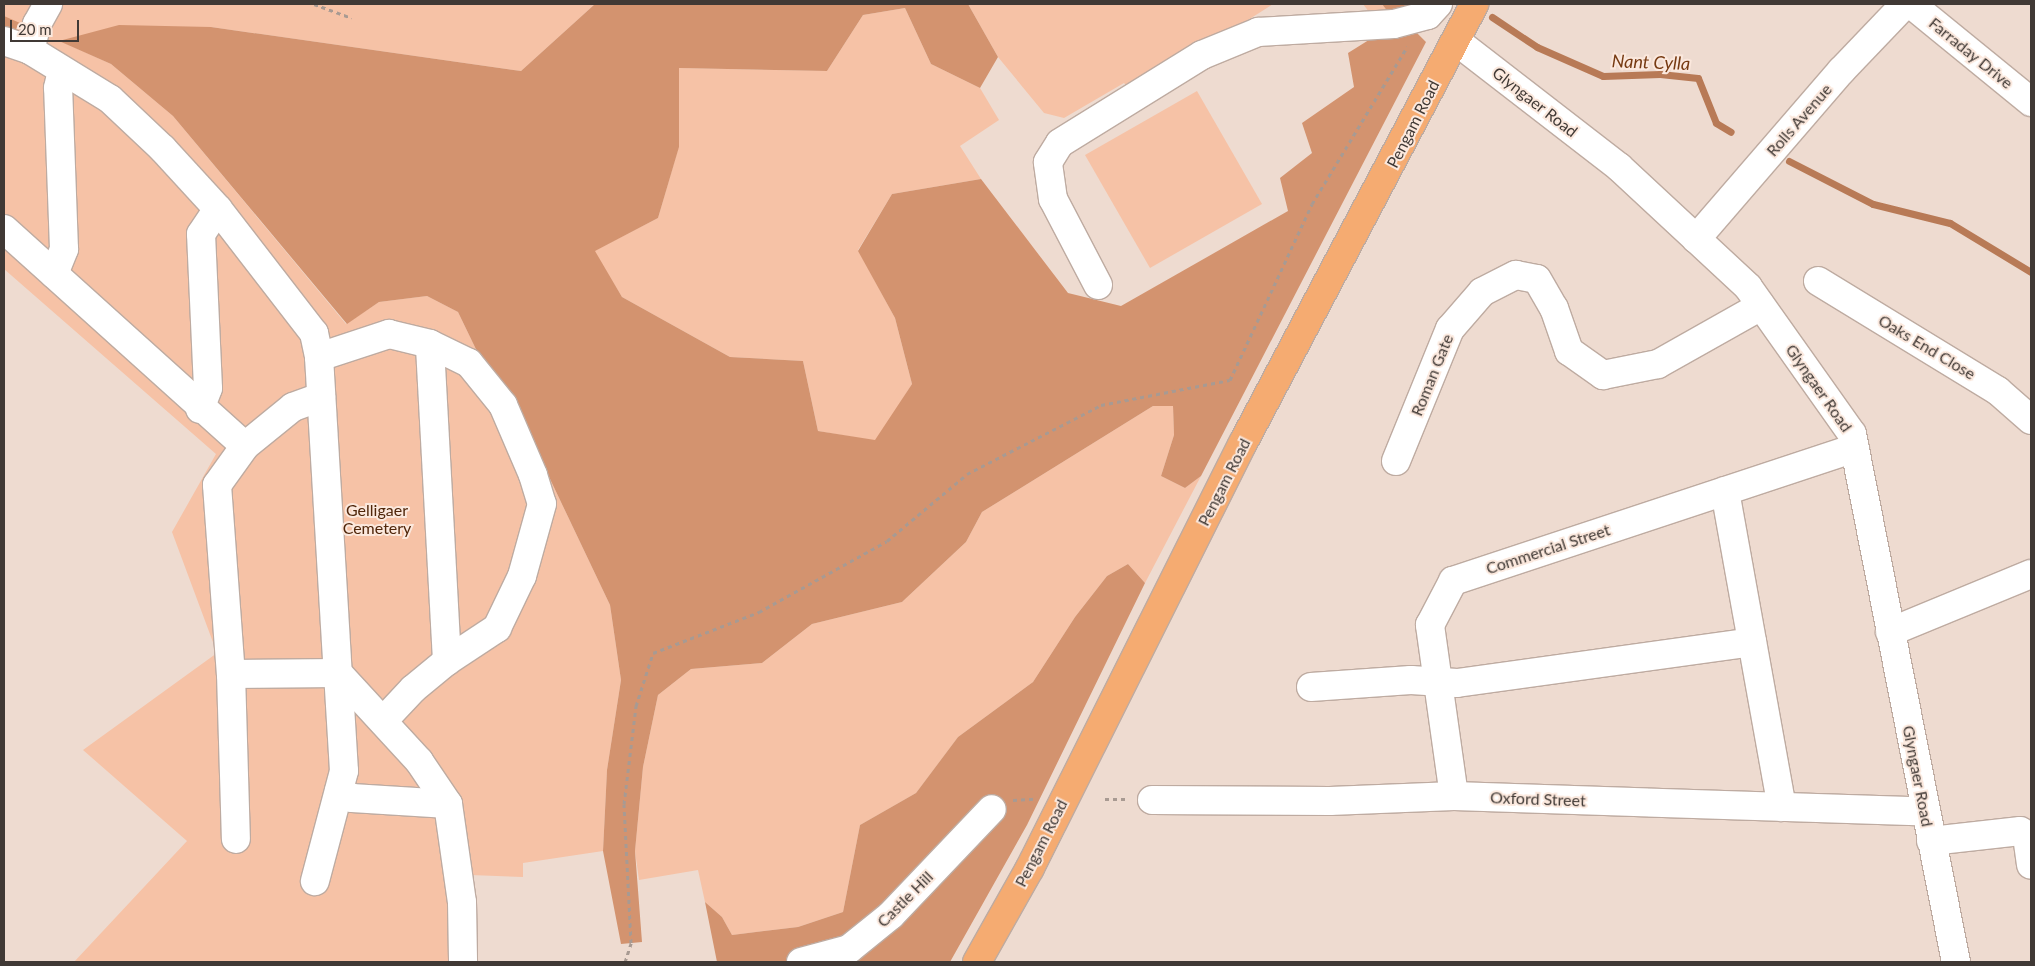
<!DOCTYPE html>
<style>
body{margin:0}
#map{position:relative;width:2035px;height:966px;overflow:hidden;background:#eedbd0;font-family:Lato,sans-serif}
div>[style]{position:absolute}
.green>*{inset:0;background:#f6c2a6}
.forest>*{inset:0;background:#d3936f}
.stream>*{height:7px;margin:-3.5px;padding:0 3.5px;transform-origin:3.5px;border-radius:3.5px;background:#b87a56}
.path>*{height:3px;margin-top:-1.5px;transform-origin:0;background:repeating-linear-gradient(90deg,#a89a92 0 4px,transparent 0 8px)}
.roads{filter:drop-shadow(1px 0 #beaba1) drop-shadow(-1px 0 #beaba1) drop-shadow(0 1px #beaba1) drop-shadow(0 -1px #beaba1)}
.minor>*{height:28px;margin:-14px;padding:0 14px;transform-origin:14px;border-radius:14px;background:#fff}
.major>*{height:28px;margin:-14px;padding:0 14px;transform-origin:14px;border-radius:14px;background:#f5ab71}
span{translate:-50% -50%;white-space:nowrap;text-align:center;line-height:1.15;-webkit-text-stroke:4px #fbe8dd;paint-order:stroke}
.street-label{font-size:16px;color:#403935}
.park-label{font-size:16px;color:#50260a}
.water-label{font-size:18px;color:#763a12;font-style:italic}
.frame{position:absolute;inset:0;border:5px solid #403935;pointer-events:none}
.scale{position:absolute;left:10px;top:20px;width:69px;height:22px;box-sizing:border-box;border:2px solid #403935;border-top:0;padding-left:6px;font-size:15px;line-height:18px;white-space:nowrap;color:#403935;-webkit-text-stroke:4px #fbe8dd;paint-order:stroke}
</style>
<div id="map">
<div class="green">
<i style="clip-path:polygon(4px 4px,595px 4px,521px 71px,211px 27px,60px 41px,111px 64px,173px 116px,346px 324px,379px 302px,427px 296px,458px 312px,486px 370px,531px 439px,610px 605px,621px 680px,607px 770px,603px 851px,523px 863px,523px 877px,470px 875px,472px 962px,74px 962px,187px 841px,83px 750px,217px 653px,172px 532px,216px 454px,4px 269px)"></i>
<i style="clip-path:polygon(968px 4px,1273px 4px,1133px 93px,1124px 83px,1064px 118px,1044px 113px,998px 57px)"></i>
<i style="clip-path:polygon(1363px 4px,1382px 4px,1391px 16px,1372px 16px)"></i>
<i style="clip-path:polygon(905px 8px,931px 64px,980px 88px,999px 120px,960px 146px,981px 179px,892px 194px,858px 250px,895px 318px,912px 384px,876px 441px,818px 431px,803px 361px,730px 357px,622px 297px,594px 251px,658px 218px,679px 146px,679px 68px,827px 71px,863px 15px)"></i>
<i style="clip-path:polygon(1197px 91px,1262px 204px,1150px 268px,1085px 155px)"></i>
<i style="clip-path:polygon(1173px 405px,1174px 435px,1161px 476px,1185px 488px,1201px 476px,1145px 583px,1128px 564px,1107px 576px,1075px 617px,1033px 682px,958px 737px,916px 793px,860px 825px,843px 912px,798px 927px,732px 935px,722px 917px,705px 902px,698px 870px,639px 880px,635px 851px,643px 767px,658px 695px,691px 669px,762px 663px,812px 624px,902px 602px,966px 542px,982px 512px,1153px 406px)"></i>
</div>
<div class="forest">
<i style="clip-path:polygon(595px 4px,968px 4px,998px 57px,980px 88px,931px 64px,905px 8px,863px 15px,827px 71px,679px 68px,679px 147px,658px 218px,595px 251px,622px 297px,730px 357px,803px 361px,818px 431px,875px 440px,912px 384px,895px 318px,858px 251px,892px 194px,981px 179px,1068px 293px,1121px 306px,1288px 211px,1280px 178px,1312px 153px,1302px 123px,1354px 87px,1348px 53px,1380px 33px,1414px 30px,1426px 42px,1201px 476px,1185px 488px,1161px 476px,1174px 435px,1173px 406px,1153px 406px,982px 512px,966px 542px,902px 602px,812px 624px,762px 663px,691px 669px,658px 695px,643px 767px,635px 851px,642px 942px,621px 944px,603px 851px,607px 770px,621px 680px,610px 605px,531px 439px,486px 370px,458px 312px,427px 296px,379px 302px,347px 324px,173px 116px,111px 64px,59px 41px,119px 25px,211px 27px,521px 71px)"></i>
<i style="clip-path:polygon(1382px 4px,1424px 4px,1391px 16px)"></i>
<i style="clip-path:polygon(4px 16px,20px 23px,13px 34px,4px 31px)"></i>
<i style="clip-path:polygon(1128px 564px,1145px 583px,1027px 825px,950px 962px,717px 962px,705px 902px,722px 917px,732px 935px,798px 927px,843px 912px,860px 825px,916px 793px,958px 737px,1033px 682px,1075px 617px,1107px 576px)"></i>
</div>
<div class="stream">
<i style="left:1492px;top:17px;width:54px;rotate:33.7deg"></i>
<i style="left:1537px;top:47px;width:72px;rotate:23.7deg"></i>
<i style="left:1603px;top:76px;width:57px;rotate:-2deg"></i>
<i style="left:1660px;top:74px;width:38px;rotate:6deg"></i>
<i style="left:1698px;top:78px;width:48px;rotate:68.2deg"></i>
<i style="left:1716px;top:123px;width:17px;rotate:31deg"></i>
<i style="left:1789px;top:161px;width:94px;rotate:27.1deg"></i>
<i style="left:1873px;top:204px;width:79px;rotate:13.9deg"></i>
<i style="left:1950px;top:223px;width:95px;rotate:31.2deg"></i>
</div>
<div class="path">
<i style="left:314px;top:4px;width:40px;rotate:20.2deg"></i>
<i style="left:1105px;top:799px;width:22px"></i>
<i style="left:1013px;top:800px;width:22px;rotate:-3deg"></i>
<i style="left:625px;top:962px;width:20px;rotate:-72deg"></i>
<i style="left:631px;top:943px;width:139px;rotate:-92.9deg"></i>
<i style="left:624px;top:804px;width:99px;rotate:-83deg"></i>
<i style="left:636px;top:706px;width:56px;rotate:-72.2deg"></i>
<i style="left:653px;top:653px;width:114px;rotate:-21.1deg"></i>
<i style="left:759px;top:612px;width:146px;rotate:-29deg"></i>
<i style="left:887px;top:541px;width:104px;rotate:-39.9deg"></i>
<i style="left:967px;top:474px;width:151px;rotate:-27.2deg"></i>
<i style="left:1101px;top:405px;width:131px;rotate:-11deg"></i>
<i style="left:1230px;top:380px;width:194px;rotate:-65deg"></i>
<i style="left:1312px;top:204px;width:184px;rotate:-58.8deg"></i>
</div>
<div class="roads">
<div class="minor">
<i style="left:1911px;top:4px;width:155px;rotate:39.2deg"></i>
<i style="left:4px;top:41px;width:28px;rotate:19deg"></i>
<i style="left:30px;top:50px;width:94px;rotate:31.5deg"></i>
<i style="left:110px;top:99px;width:73px;rotate:43.3deg"></i>
<i style="left:163px;top:149px;width:81px;rotate:47.5deg"></i>
<i style="left:218px;top:209px;width:157px;rotate:52.3deg"></i>
<i style="left:314px;top:333px;width:25px;rotate:78deg"></i>
<i style="left:319px;top:357px;width:317px;rotate:86.6deg"></i>
<i style="left:338px;top:673px;width:120px;rotate:47.4deg"></i>
<i style="left:419px;top:761px;width:52px;rotate:56deg"></i>
<i style="left:448px;top:804px;width:99px;rotate:81.9deg"></i>
<i style="left:462px;top:902px;width:60px;rotate:89deg"></i>
<i style="left:1456px;top:41px;width:206px;rotate:37.7deg"></i>
<i style="left:1619px;top:167px;width:176px;rotate:42.9deg"></i>
<i style="left:1748px;top:287px;width:180px;rotate:54.7deg"></i>
<i style="left:1852px;top:434px;width:538px;rotate:78.86deg"></i>
<i style="left:30px;top:50px;width:27px;rotate:-75deg"></i>
<i style="left:37px;top:24px;width:23px;rotate:-61deg"></i>
<i style="left:4px;top:229px;width:324px;rotate:42deg"></i>
<i style="left:245px;top:446px;width:48px;rotate:125.7deg"></i>
<i style="left:217px;top:485px;width:190px;rotate:85.8deg"></i>
<i style="left:231px;top:674px;width:165px;rotate:88.3deg"></i>
<i style="left:1696px;top:239px;width:223px;rotate:-49.2deg"></i>
<i style="left:1842px;top:70px;width:91px;rotate:-46.3deg"></i>
<i style="left:54px;top:274px;width:27px;rotate:-68deg"></i>
<i style="left:64px;top:249px;width:161px;rotate:-92.1deg"></i>
<i style="left:58px;top:88px;width:17px;rotate:-77deg"></i>
<i style="left:1818px;top:281px;width:211px;rotate:31.4deg"></i>
<i style="left:1998px;top:391px;width:44px;rotate:41.3deg"></i>
<i style="left:1098px;top:285px;width:97px;rotate:-117.6deg"></i>
<i style="left:1053px;top:199px;width:37px;rotate:-98deg"></i>
<i style="left:1048px;top:162px;width:22px;rotate:-58deg"></i>
<i style="left:1060px;top:143px;width:167px;rotate:-31.8deg"></i>
<i style="left:1202px;top:55px;width:61px;rotate:-22.3deg"></i>
<i style="left:1258px;top:32px;width:136px;rotate:-3.4deg"></i>
<i style="left:1394px;top:24px;width:35px;rotate:-15deg"></i>
<i style="left:1428px;top:15px;width:15px;rotate:-48deg"></i>
<i style="left:319px;top:357px;width:74px;rotate:-18.2deg"></i>
<i style="left:389px;top:334px;width:42px;rotate:13.7deg"></i>
<i style="left:430px;top:344px;width:43px;rotate:26deg"></i>
<i style="left:469px;top:363px;width:54px;rotate:51deg"></i>
<i style="left:503px;top:405px;width:76px;rotate:66.8deg"></i>
<i style="left:533px;top:475px;width:30px;rotate:73deg"></i>
<i style="left:542px;top:504px;width:75px;rotate:105.5deg"></i>
<i style="left:522px;top:576px;width:58px;rotate:115.7deg"></i>
<i style="left:497px;top:628px;width:60px;rotate:146.6deg"></i>
<i style="left:447px;top:661px;width:317px;rotate:-93.1deg"></i>
<i style="left:200px;top:409px;width:22px;rotate:-69deg"></i>
<i style="left:208px;top:388px;width:154px;rotate:-92.6deg"></i>
<i style="left:201px;top:234px;width:30px;rotate:-56deg"></i>
<i style="left:245px;top:446px;width:62px;rotate:-39.1deg"></i>
<i style="left:293px;top:407px;width:30px;rotate:-20deg"></i>
<i style="left:1396px;top:461px;width:143px;rotate:-67.8deg"></i>
<i style="left:1450px;top:329px;width:49px;rotate:-49.1deg"></i>
<i style="left:1482px;top:292px;width:38px;rotate:-27deg"></i>
<i style="left:1516px;top:275px;width:21px;rotate:11deg"></i>
<i style="left:1537px;top:279px;width:34px;rotate:60deg"></i>
<i style="left:1554px;top:308px;width:46px;rotate:70.8deg"></i>
<i style="left:1569px;top:351px;width:42px;rotate:35.2deg"></i>
<i style="left:1603px;top:375px;width:56px;rotate:-11.3deg"></i>
<i style="left:1658px;top:364px;width:118px;rotate:-29.4deg"></i>
<i style="left:1725px;top:491px;width:321px;rotate:79.8deg"></i>
<i style="left:1890px;top:632px;width:152px;rotate:-22.4deg"></i>
<i style="left:231px;top:674px;width:107px;rotate:-0.5deg"></i>
<i style="left:338px;top:673px;width:98px;rotate:86.5deg"></i>
<i style="left:344px;top:771px;width:114px;rotate:104.8deg"></i>
<i style="left:1311px;top:687px;width:100px;rotate:-4deg"></i>
<i style="left:1411px;top:680px;width:46px;rotate:3.7deg"></i>
<i style="left:1457px;top:683px;width:298px;rotate:-7.9deg"></i>
<i style="left:383px;top:721px;width:44px;rotate:-46.8deg"></i>
<i style="left:413px;top:689px;width:44px;rotate:-39.5deg"></i>
<i style="left:339px;top:791px;width:15px;rotate:28deg"></i>
<i style="left:352px;top:798px;width:96px;rotate:3.6deg"></i>
<i style="left:1454px;top:796px;width:173px;rotate:-98deg"></i>
<i style="left:1430px;top:625px;width:50px;rotate:-62.4deg"></i>
<i style="left:1453px;top:581px;width:423px;rotate:-18.3deg"></i>
<i style="left:1152px;top:800px;width:178px;rotate:0.3deg"></i>
<i style="left:1330px;top:801px;width:124px;rotate:-2.3deg"></i>
<i style="left:1454px;top:796px;width:471px;rotate:1.9deg"></i>
<i style="left:1931px;top:841px;width:90px;rotate:-6.4deg"></i>
<i style="left:2020px;top:831px;width:9px;rotate:36deg"></i>
<i style="left:2027px;top:836px;width:29px;rotate:82deg"></i>
<i style="left:801px;top:962px;width:50px;rotate:-15.2deg"></i>
<i style="left:849px;top:949px;width:54px;rotate:-39deg"></i>
<i style="left:891px;top:915px;width:146px;rotate:-46.4deg"></i>
</div>
<div class="major">
<i style="left:977px;top:962px;width:108px;rotate:-60.6deg"></i>
<i style="left:1030px;top:868px;width:475px;rotate:-63.4deg"></i>
<i style="left:1243px;top:443px;width:496px;rotate:-62.2deg"></i>
</div>
</div>
<div class="street-label">
<span style="left:1971px;top:53px;rotate:39deg">Farraday Drive</span>
<span style="left:1535px;top:102px;rotate:38deg">Glyngaer Road</span>
<span style="left:1799px;top:120px;rotate:-49deg">Rolls Avenue</span>
<span style="left:1413px;top:124px;rotate:-63deg">Pengam Road</span>
<span style="left:1927px;top:347px;rotate:31deg">Oaks End Close</span>
<span style="left:1432px;top:375px;rotate:-68deg">Roman Gate</span>
<span style="left:1819px;top:388px;rotate:55deg">Glyngaer Road</span>
<span style="left:1224px;top:482px;rotate:-63deg">Pengam Road</span>
<span style="left:1548px;top:549px;rotate:-18deg">Commercial Street</span>
<span style="left:1918px;top:776px;rotate:79deg">Glyngaer Road</span>
<span style="left:1538px;top:799px;rotate:2deg">Oxford Street</span>
<span style="left:1041px;top:843px;rotate:-63deg">Pengam Road</span>
<span style="left:905px;top:899px;rotate:-45deg">Castle Hill</span>
</div>
<div class="park-label">
<span style="left:377px;top:519px">Gelligaer<br>Cemetery</span>
</div>
<div class="water-label">
<span style="left:1651px;top:62px;rotate:2deg">Nant Cylla</span>
</div>
<div class="frame"></div>
<div class="scale">20 m</div>
</div>
